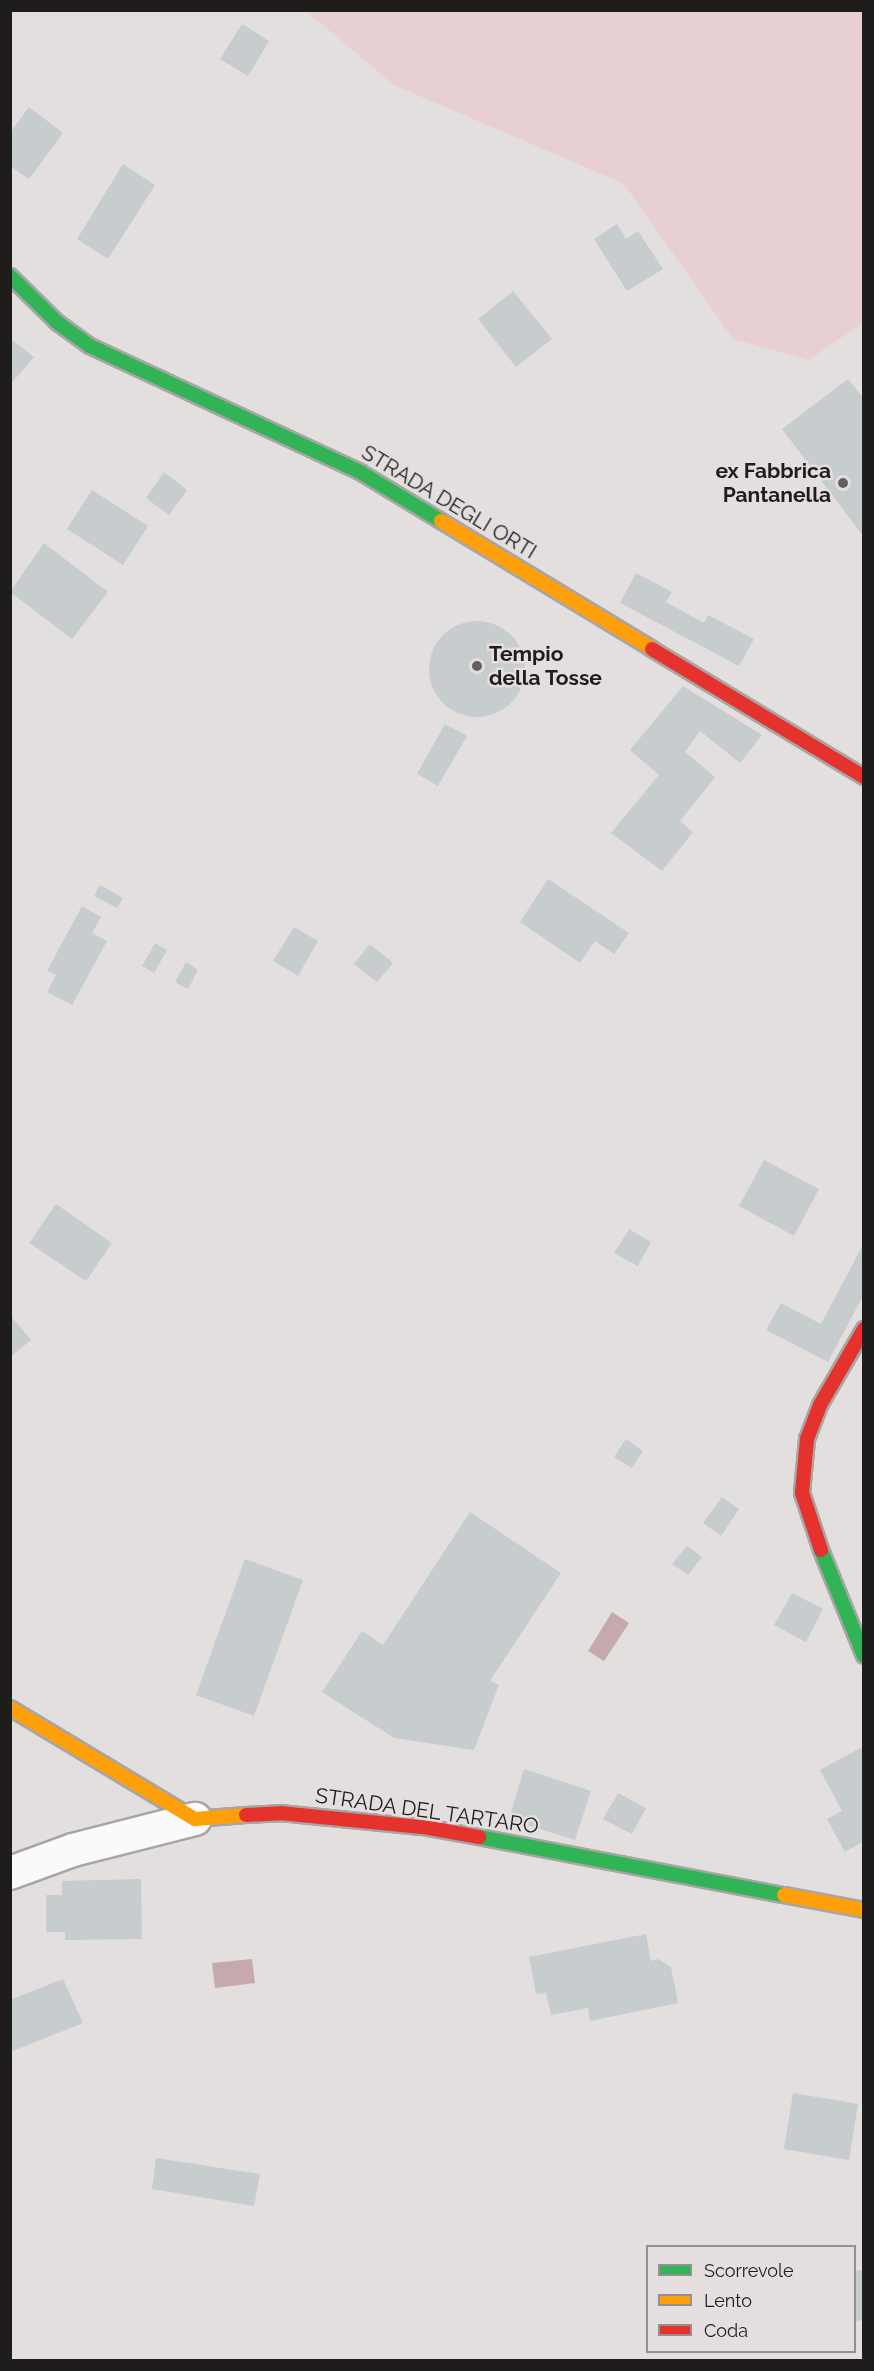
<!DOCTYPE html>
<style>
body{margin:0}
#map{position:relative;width:874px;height:2371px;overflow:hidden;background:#e3dfdf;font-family:Raleway,sans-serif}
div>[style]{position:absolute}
.green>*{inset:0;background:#e8d0d2}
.water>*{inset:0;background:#c6a9ac}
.building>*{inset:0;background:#c7cccf}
.round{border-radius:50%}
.roads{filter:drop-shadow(2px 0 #a8a5a5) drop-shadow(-2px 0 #a8a5a5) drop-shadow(0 2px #a8a5a5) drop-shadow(0 -2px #a8a5a5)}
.street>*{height:32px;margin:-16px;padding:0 16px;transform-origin:16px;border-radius:16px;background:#fbfafa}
.fast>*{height:14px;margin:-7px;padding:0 7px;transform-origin:7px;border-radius:7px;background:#30b455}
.slow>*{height:14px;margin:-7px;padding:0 7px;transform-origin:7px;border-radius:7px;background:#ff9f0a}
.jam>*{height:14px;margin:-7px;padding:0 7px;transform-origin:7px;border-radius:7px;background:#e5322d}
.dots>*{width:16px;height:16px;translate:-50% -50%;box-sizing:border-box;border:3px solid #e4dede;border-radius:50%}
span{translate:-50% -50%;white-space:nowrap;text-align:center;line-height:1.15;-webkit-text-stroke:5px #e4dede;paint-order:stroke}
.poi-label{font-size:21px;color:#1f1c1c;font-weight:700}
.right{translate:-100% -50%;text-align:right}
.left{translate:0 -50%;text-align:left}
.street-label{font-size:21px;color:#1f1c1c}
.frame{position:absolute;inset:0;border:12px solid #1f1c1c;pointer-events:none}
.legend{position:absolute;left:646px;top:2245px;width:210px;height:108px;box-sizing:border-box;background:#e4dede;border:2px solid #959090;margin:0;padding:8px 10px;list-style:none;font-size:18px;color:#1f1c1c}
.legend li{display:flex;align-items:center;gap:12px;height:30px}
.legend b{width:30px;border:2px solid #959090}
</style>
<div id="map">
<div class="green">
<i style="clip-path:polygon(306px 11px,863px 11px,863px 323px,808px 360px,733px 339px,624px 184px,394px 85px)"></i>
</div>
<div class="water">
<i style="clip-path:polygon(612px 1612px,629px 1623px,604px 1661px,588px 1651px)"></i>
<i style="clip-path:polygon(252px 1959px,255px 1983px,215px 1988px,212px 1963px)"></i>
</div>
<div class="building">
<i style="clip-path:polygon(242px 24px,269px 41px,248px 76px,220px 59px)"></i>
<i style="clip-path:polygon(29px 107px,63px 133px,29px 179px,10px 166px,10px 133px)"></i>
<i style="clip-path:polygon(123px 164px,155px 185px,108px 259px,77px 239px)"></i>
<i style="clip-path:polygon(617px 224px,626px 239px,638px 231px,663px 269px,627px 291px,594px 239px)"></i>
<i style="clip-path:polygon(513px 291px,552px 339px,516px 367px,478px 319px)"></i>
<i style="clip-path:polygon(10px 338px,34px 357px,10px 385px)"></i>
<i style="clip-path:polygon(848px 379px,864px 399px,864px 537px,782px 429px)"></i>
<i style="clip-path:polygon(164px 472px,187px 490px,169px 515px,146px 498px)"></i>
<i style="clip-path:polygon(92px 490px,148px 526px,123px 565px,67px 529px)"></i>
<i style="clip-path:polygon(44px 543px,108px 592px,72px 639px,10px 592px)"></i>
<i style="clip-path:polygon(636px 573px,672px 592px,666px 602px,704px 623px,708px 615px,754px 639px,739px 666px,620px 603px)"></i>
<i class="round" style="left:429px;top:621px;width:96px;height:96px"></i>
<i style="clip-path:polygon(683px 686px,762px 735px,740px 763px,700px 731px,685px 752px,715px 777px,680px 821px,693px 832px,662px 871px,611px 833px,659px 775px,630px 750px)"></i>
<i style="clip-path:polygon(445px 724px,467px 736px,438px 786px,417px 774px)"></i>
<i style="clip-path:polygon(548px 879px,629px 933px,614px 954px,595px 941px,580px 963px,520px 922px)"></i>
<i style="clip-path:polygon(100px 885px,123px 898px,117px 908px,94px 896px)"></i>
<i style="clip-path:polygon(82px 906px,101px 917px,92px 933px,107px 941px,72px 1005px,47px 992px,56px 975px,47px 971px)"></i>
<i style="clip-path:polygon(294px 927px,318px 941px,298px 976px,273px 961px)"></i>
<i style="clip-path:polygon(155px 943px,167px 950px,154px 973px,142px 966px)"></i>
<i style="clip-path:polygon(370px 944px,393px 963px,377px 982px,354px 964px)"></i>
<i style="clip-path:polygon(186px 962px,198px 970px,188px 989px,175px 982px)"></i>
<i style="clip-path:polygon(764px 1160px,819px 1189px,794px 1236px,739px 1206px)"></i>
<i style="clip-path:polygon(56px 1204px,112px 1243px,86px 1281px,29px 1243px)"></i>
<i style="clip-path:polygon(629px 1229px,651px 1242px,638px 1266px,614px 1253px)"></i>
<i style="clip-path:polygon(864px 1243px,864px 1294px,828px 1362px,766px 1330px,781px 1303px,821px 1324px)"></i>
<i style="clip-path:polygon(10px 1315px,31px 1340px,10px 1357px)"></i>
<i style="clip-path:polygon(626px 1439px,643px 1451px,632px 1468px,614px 1457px)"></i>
<i style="clip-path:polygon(722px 1497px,739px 1509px,721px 1536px,703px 1523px)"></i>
<i style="clip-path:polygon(470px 1512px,561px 1573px,490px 1681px,499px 1685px,474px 1750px,394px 1738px,322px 1692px,362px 1631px,383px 1645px)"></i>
<i style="clip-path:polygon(687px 1546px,702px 1557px,688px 1575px,672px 1564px)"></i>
<i style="clip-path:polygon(245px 1559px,303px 1580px,254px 1716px,196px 1695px)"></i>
<i style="clip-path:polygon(792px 1593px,823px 1609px,806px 1642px,774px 1625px)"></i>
<i style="clip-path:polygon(864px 1746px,864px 1841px,845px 1852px,827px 1819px,842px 1811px,820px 1770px)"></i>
<i style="clip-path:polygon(524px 1769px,591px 1791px,575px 1840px,509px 1819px)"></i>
<i style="clip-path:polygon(618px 1793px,646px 1808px,632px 1834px,603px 1819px)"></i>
<i style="clip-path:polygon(141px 1879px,142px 1939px,65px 1940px,65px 1932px,46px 1932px,46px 1895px,62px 1895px,62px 1881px)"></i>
<i style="clip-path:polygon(646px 1934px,651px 1961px,658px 1959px,671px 1967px,678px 2003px,590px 2021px,588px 2008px,551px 2015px,546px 1993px,536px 1994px,529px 1957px)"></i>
<i style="clip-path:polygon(63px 1979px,83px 2023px,10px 2052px,10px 2000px)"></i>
<i style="clip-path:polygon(793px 2093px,858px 2104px,849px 2160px,784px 2149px)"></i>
<i style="clip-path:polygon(156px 2158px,260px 2174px,254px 2206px,152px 2189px)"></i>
<i style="clip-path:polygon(864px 2270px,864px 2320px,854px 2321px,854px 2271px)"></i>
</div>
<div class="roads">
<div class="street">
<i style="left:10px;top:1873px;width:67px;rotate:-20.1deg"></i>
<i style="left:73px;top:1850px;width:126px;rotate:-14.3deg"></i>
</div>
<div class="fast">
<i style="left:10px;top:276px;width:67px;rotate:44.4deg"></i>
<i style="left:58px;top:323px;width:39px;rotate:36deg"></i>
<i style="left:90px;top:346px;width:298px;rotate:25deg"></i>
<i style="left:360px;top:472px;width:95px;rotate:31.2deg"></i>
<i style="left:821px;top:1550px;width:114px;rotate:67.9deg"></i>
<i style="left:479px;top:1837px;width:310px;rotate:10.8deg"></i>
</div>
<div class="slow">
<i style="left:441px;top:521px;width:247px;rotate:31.2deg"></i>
<i style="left:10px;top:1708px;width:216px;rotate:31deg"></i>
<i style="left:195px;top:1819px;width:51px;rotate:-4.5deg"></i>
<i style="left:784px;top:1895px;width:81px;rotate:10.6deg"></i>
</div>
<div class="jam">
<i style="left:652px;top:649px;width:248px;rotate:31.1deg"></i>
<i style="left:821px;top:1550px;width:60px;rotate:-108.4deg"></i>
<i style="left:802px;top:1493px;width:54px;rotate:-84.7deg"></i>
<i style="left:807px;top:1439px;width:36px;rotate:-69deg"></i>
<i style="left:820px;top:1405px;width:88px;rotate:-59.9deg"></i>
<i style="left:246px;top:1815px;width:34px;rotate:-3deg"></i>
<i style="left:280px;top:1813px;width:150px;rotate:5.7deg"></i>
<i style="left:429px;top:1828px;width:51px;rotate:10.2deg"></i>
</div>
</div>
<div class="dots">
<i style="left:843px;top:483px;background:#646060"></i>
<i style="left:477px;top:666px;background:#646060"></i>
</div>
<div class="poi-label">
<span class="right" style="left:831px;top:483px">ex Fabbrica<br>Pantanella</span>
<span class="left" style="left:489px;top:666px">Tempio<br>della Tosse</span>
</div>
<div class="street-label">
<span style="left:449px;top:502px;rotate:31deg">STRADA DEGLI ORTI</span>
<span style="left:427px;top:1811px;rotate:8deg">STRADA DEL TARTARO</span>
</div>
<div class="frame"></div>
<ul class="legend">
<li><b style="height:8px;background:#30b455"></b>Scorrevole</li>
<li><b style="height:8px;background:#ff9f0a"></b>Lento</li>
<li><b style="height:8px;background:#e5322d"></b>Coda</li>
</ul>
</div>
